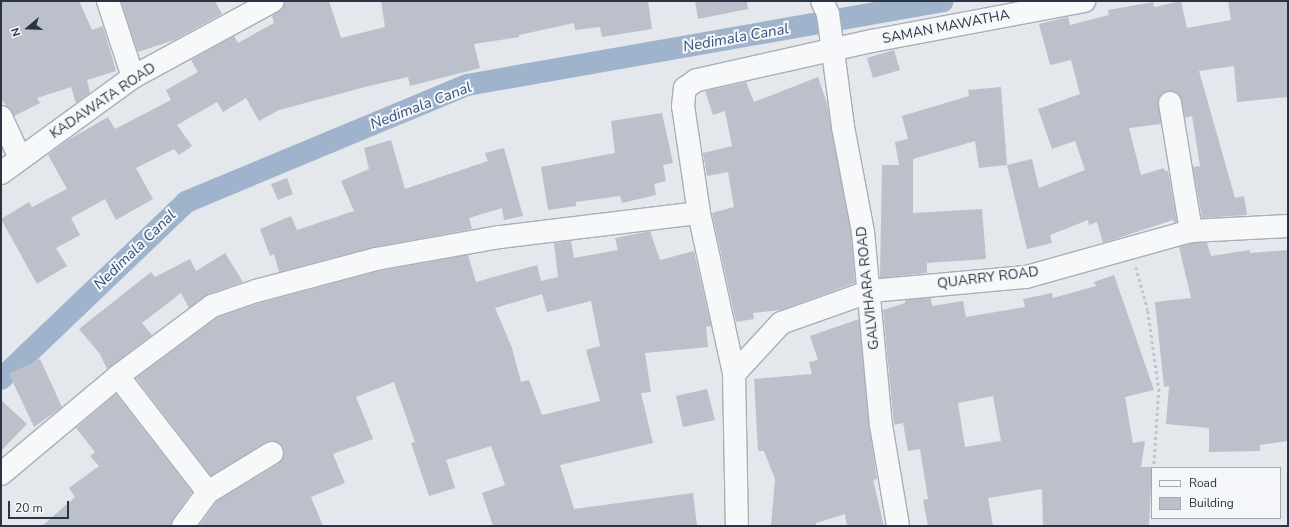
<!DOCTYPE html>
<style>
body{margin:0}
#map{position:relative;width:1289px;height:527px;overflow:hidden;background:#e4e7ec;font-family:"Nunito Sans",sans-serif}
div>[style]{position:absolute}
.canal>*{height:22px;margin:-11px;padding:0 11px;transform-origin:11px;border-radius:11px;background:#9fb4cc}
.building>*{inset:0;background:#bbc0ca}
.path>*{height:2.5px;margin-top:-1.25px;transform-origin:0;background:repeating-linear-gradient(90deg,#c2c5cb 0 3px,transparent 0 6px)}
.roads{filter:drop-shadow(1px 0 #a9aeb7) drop-shadow(-1px 0 #a9aeb7) drop-shadow(0 1px #a9aeb7) drop-shadow(0 -1px #a9aeb7)}
.minor>*{height:22px;margin:-11px;padding:0 11px;transform-origin:11px;border-radius:11px;background:#f7f8fa}
span{translate:-50% -50%;white-space:nowrap;text-align:center;line-height:1.15;-webkit-text-stroke:4px #f4f6f9;paint-order:stroke}
.street-label{font-size:14px;color:#2b3445}
.water-label{font-size:15px;color:#34527a;font-style:italic}
.frame{position:absolute;inset:0;border:2px solid #2b3445;pointer-events:none}
.legend{position:absolute;left:1151px;top:467px;width:130px;height:52px;box-sizing:border-box;background:#f4f6f9;border:1px solid #a4a8b1;margin:0;padding:5px 7px;list-style:none;font-size:12px;color:#2b3445}
.legend li{display:flex;align-items:center;gap:8px;height:20px}
.legend b{width:20px;border:1px solid #a4a8b1}
.north{position:absolute;left:8px;top:8px;width:40px;height:40px;-webkit-text-stroke:3px #f4f6f9;paint-order:stroke;rotate:251deg;font-size:11px;font-weight:700;line-height:16px;text-align:center;color:#2b3445}
.north::after{content:'';display:block;margin:auto;width:14px;height:18px;background:#2b3445;clip-path:polygon(50% 0,100% 100%,50% 72%,0 100%)}
.scale{position:absolute;left:8px;top:501px;width:61px;height:18px;box-sizing:border-box;border:2px solid #2b3445;border-top:0;padding-left:5px;font-size:12px;line-height:14px;white-space:nowrap;color:#2b3445;-webkit-text-stroke:3px #f4f6f9;paint-order:stroke}
</style>
<div id="map">
<div class="canal">
<i style="left:1px;top:379px;width:256px;rotate:-43.7deg"></i>
<i style="left:186px;top:202px;width:304px;rotate:-22.6deg"></i>
<i style="left:467px;top:85px;width:483px;rotate:-10deg"></i>
</div>
<div class="building">
<i style="clip-path:polygon(1px 1px,79px 1px,92px 30px,103px 26px,116px 71px,87px 80px,90px 93px,76px 103px,71px 87px,37px 98px,40px 103px,14px 116px,1px 99px)"></i>
<i style="clip-path:polygon(121px 1px,215px 1px,222px 14px,174px 40px,138px 52px)"></i>
<i style="clip-path:polygon(285px 1px,329px 1px,341px 38px,385px 27px,381px 1px,648px 1px,652px 29px,602px 37px,600px 27px,575px 30px,574px 23px,519px 35px,519px 37px,474px 44px,480px 68px,410px 86px,408px 77px,369px 86px,279px 110px,259px 121px,246px 98px,223px 112px,217px 102px,177px 125px,192px 146px,179px 155px,174px 149px,136px 168px,153px 199px,116px 220px,105px 199px,71px 218px,80px 235px,56px 248px,67px 266px,37px 284px,1px 219px,29px 202px,32px 207px,67px 189px,48px 155px,68px 140px,108px 117px,115px 129px,171px 100px,166px 90px,198px 72px,191px 60px,234px 36px,238px 43px,274px 23px,272px 16px,283px 8px)"></i>
<i style="clip-path:polygon(695px 1px,747px 1px,748px 9px,698px 19px)"></i>
<i style="clip-path:polygon(1181px 1px,1187px 28px,1231px 20px,1228px 1px,1288px 1px,1288px 97px,1237px 102px,1234px 66px,1199px 71px,1235px 198px,1244px 196px,1247px 215px,1202px 218px,1193px 167px,1200px 166px,1192px 116px,1185px 118px,1180px 95px,1168px 91px,1158px 99px,1161px 124px,1129px 128px,1141px 175px,1164px 168px,1165px 171px,1168px 171px,1177px 222px,1174px 223px,1173px 220px,1103px 243px,1097px 222px,1089px 225px,1088px 220px,1050px 235px,1052px 243px,1027px 249px,1007px 165px,1032px 159px,1039px 188px,1085px 170px,1075px 141px,1052px 149px,1038px 109px,1080px 94px,1071px 60px,1050px 65px,1039px 24px,1068px 17px,1070px 25px,1109px 15px,1108px 10px,1153px 2px,1154px 7px)"></i>
<i style="clip-path:polygon(894px 50px,900px 70px,873px 78px,867px 58px)"></i>
<i style="clip-path:polygon(818px 77px,827px 104px,851px 234px,855px 283px,781px 310px,753px 313px,754px 319px,736px 322px,712px 213px,734px 207px,728px 172px,707px 176px,703px 153px,732px 146px,725px 111px,713px 115px,705px 91px,746px 82px,754px 102px)"></i>
<i style="clip-path:polygon(1001px 87px,1007px 165px,979px 168px,975px 141px,913px 159px,913px 213px,982px 209px,986px 259px,927px 263px,927px 273px,880px 278px,882px 165px,899px 165px,895px 142px,908px 139px,902px 116px,969px 96px,968px 90px)"></i>
<i style="clip-path:polygon(662px 113px,673px 163px,663px 165px,666px 181px,654px 184px,656px 195px,622px 203px,620px 196px,576px 202px,576px 206px,548px 210px,541px 167px,615px 153px,611px 121px)"></i>
<i style="clip-path:polygon(391px 140px,405px 189px,488px 161px,485px 153px,504px 148px,523px 216px,504px 220px,502px 208px,469px 218px,472px 229px,374px 247px,279px 272px,274px 254px,270px 256px,260px 229px,291px 216px,297px 230px,354px 211px,341px 181px,369px 169px,364px 148px)"></i>
<i style="clip-path:polygon(287px 178px,293px 194px,278px 200px,271px 184px)"></i>
<i style="clip-path:polygon(evenodd,650px 231px,660px 260px,694px 251px,711px 326px,706px 327px,708px 347px,645px 353px,651px 392px,641px 393px,653px 443px,560px 465px,574px 509px,693px 493px,697px 526px,493px 526px,482px 493px,505px 485px,491px 446px,446px 460px,455px 488px,429px 496px,411px 443px,415px 442px,394px 382px,356px 397px,373px 439px,333px 454px,345px 483px,311px 497px,323px 526px,199px 526px,217px 501px,278px 464px,284px 453px,278px 442px,266px 442px,211px 476px,136px 378px,218px 317px,260px 303px,379px 271px,468px 255px,476px 282px,537px 265px,541px 281px,558px 277px,554px 243px,571px 241px,574px 258px,618px 250px,615px 238px,650px 231px,542px 294px,547px 312px,591px 301px,600px 346px,586px 350px,600px 401px,542px 415px,529px 380px,521px 382px,512px 348px,495px 308px,542px 294px)"></i>
<i style="clip-path:polygon(1193px 243px,1207px 243px,1211px 256px,1250px 250px,1250px 253px,1288px 250px,1288px 441px,1260px 445px,1260px 451px,1209px 452px,1209px 428px,1166px 424px,1169px 386px,1164px 387px,1155px 302px,1191px 298px,1179px 247px)"></i>
<i style="clip-path:polygon(225px 253px,243px 282px,208px 294px,189px 308px,181px 293px,142px 323px,152px 335px,107px 369px,100px 354px,79px 329px,151px 272px,155px 277px,190px 259px,196px 271px)"></i>
<i style="clip-path:polygon(evenodd,1114px 275px,1154px 390px,1125px 397px,1133px 443px,1145px 441px,1141px 467px,1152px 467px,1149px 526px,1043px 526px,1042px 489px,988px 498px,993px 526px,928px 526px,923px 500px,928px 499px,920px 449px,908px 451px,903px 423px,894px 425px,883px 310px,905px 303px,905px 300px,931px 298px,932px 306px,963px 301px,966px 317px,1025px 307px,1023px 299px,1052px 293px,1053px 298px,1096px 286px,1094px 282px,1114px 275px,993px 396px,1001px 441px,965px 447px,958px 403px,993px 396px)"></i>
<i style="clip-path:polygon(859px 319px,869px 426px,877px 479px,873px 480px,884px 526px,847px 526px,845px 514px,816px 523px,816px 526px,771px 526px,775px 479px,764px 451px,758px 451px,754px 379px,812px 374px,809px 362px,818px 360px,810px 336px)"></i>
<i style="clip-path:polygon(40px 359px,62px 407px,34px 427px,9px 374px)"></i>
<i style="clip-path:polygon(707px 389px,715px 420px,683px 427px,676px 396px)"></i>
<i style="clip-path:polygon(116px 394px,192px 492px,173px 519px,171px 526px,42px 526px,75px 497px,69px 488px,99px 466px,90px 456px,95px 452px,76px 428px)"></i>
<i style="clip-path:polygon(1px 400px,27px 424px,1px 451px)"></i>
</div>
<div class="path">
<i style="left:1136px;top:267px;width:46px;rotate:74.7deg"></i>
<i style="left:1148px;top:311px;width:79px;rotate:82deg"></i>
<i style="left:1159px;top:389px;width:78px;rotate:93.7deg"></i>
</div>
<div class="roads">
<div class="minor">
<i style="left:108px;top:1px;width:80px;rotate:71.8deg"></i>
<i style="left:822px;top:1px;width:14px;rotate:65deg"></i>
<i style="left:828px;top:14px;width:114px;rotate:82.4deg"></i>
<i style="left:843px;top:127px;width:107px;rotate:79.2deg"></i>
<i style="left:863px;top:232px;width:194px;rotate:84.7deg"></i>
<i style="left:881px;top:425px;width:102px;rotate:80.4deg"></i>
<i style="left:1170px;top:103px;width:130px;rotate:80.7deg"></i>
<i style="left:1px;top:117px;width:45px;rotate:65.1deg"></i>
<i style="left:1px;top:173px;width:163px;rotate:-36deg"></i>
<i style="left:133px;top:77px;width:159px;rotate:-28.5deg"></i>
<i style="left:699px;top:213px;width:108px;rotate:-98.5deg"></i>
<i style="left:683px;top:106px;width:18px;rotate:-84deg"></i>
<i style="left:685px;top:88px;width:14px;rotate:-34deg"></i>
<i style="left:697px;top:80px;width:179px;rotate:-12.6deg"></i>
<i style="left:872px;top:41px;width:216px;rotate:-10.7deg"></i>
<i style="left:734px;top:374px;width:69px;rotate:-47.3deg"></i>
<i style="left:781px;top:323px;width:96px;rotate:-19.6deg"></i>
<i style="left:871px;top:291px;width:156px;rotate:-5.2deg"></i>
<i style="left:1026px;top:277px;width:171px;rotate:-15.6deg"></i>
<i style="left:1191px;top:231px;width:97px;rotate:-3deg"></i>
<i style="left:118px;top:376px;width:147px;rotate:52.2deg"></i>
<i style="left:208px;top:492px;width:42px;rotate:126.3deg"></i>
<i style="left:1px;top:474px;width:153px;rotate:-39.9deg"></i>
<i style="left:118px;top:376px;width:117px;rotate:-36.7deg"></i>
<i style="left:212px;top:306px;width:46px;rotate:-18.8deg"></i>
<i style="left:256px;top:291px;width:124px;rotate:-14.9deg"></i>
<i style="left:376px;top:259px;width:126px;rotate:-10.1deg"></i>
<i style="left:500px;top:237px;width:200px;rotate:-6.9deg"></i>
<i style="left:699px;top:213px;width:165px;rotate:77.7deg"></i>
<i style="left:734px;top:374px;width:152px;rotate:88.9deg"></i>
<i style="left:208px;top:492px;width:75px;rotate:-31.4deg"></i>
</div>
</div>
<div class="street-label">
<span style="left:946px;top:27px;rotate:-11deg">SAMAN MAWATHA</span>
<span style="left:103px;top:101px;rotate:-34deg">KADAWATA ROAD</span>
<span style="left:988px;top:278px;rotate:-7deg">QUARRY ROAD</span>
<span style="left:868px;top:288px;rotate:-96deg">GALVIHARA ROAD</span>
</div>
<div class="water-label">
<span style="left:736px;top:38px;rotate:-10deg">Nedimala Canal</span>
<span style="left:421px;top:106px;rotate:-21deg">Nedimala Canal</span>
<span style="left:135px;top:250px;rotate:-44deg">Nedimala Canal</span>
</div>
<div class="frame"></div>
<ul class="legend">
<li><b style="height:5px;background:#f7f8fa"></b>Road</li>
<li><b style="height:11px;background:#bbc0ca"></b>Building</li>
</ul>
<div class="north">N</div>
<div class="scale">20 m</div>
</div>
